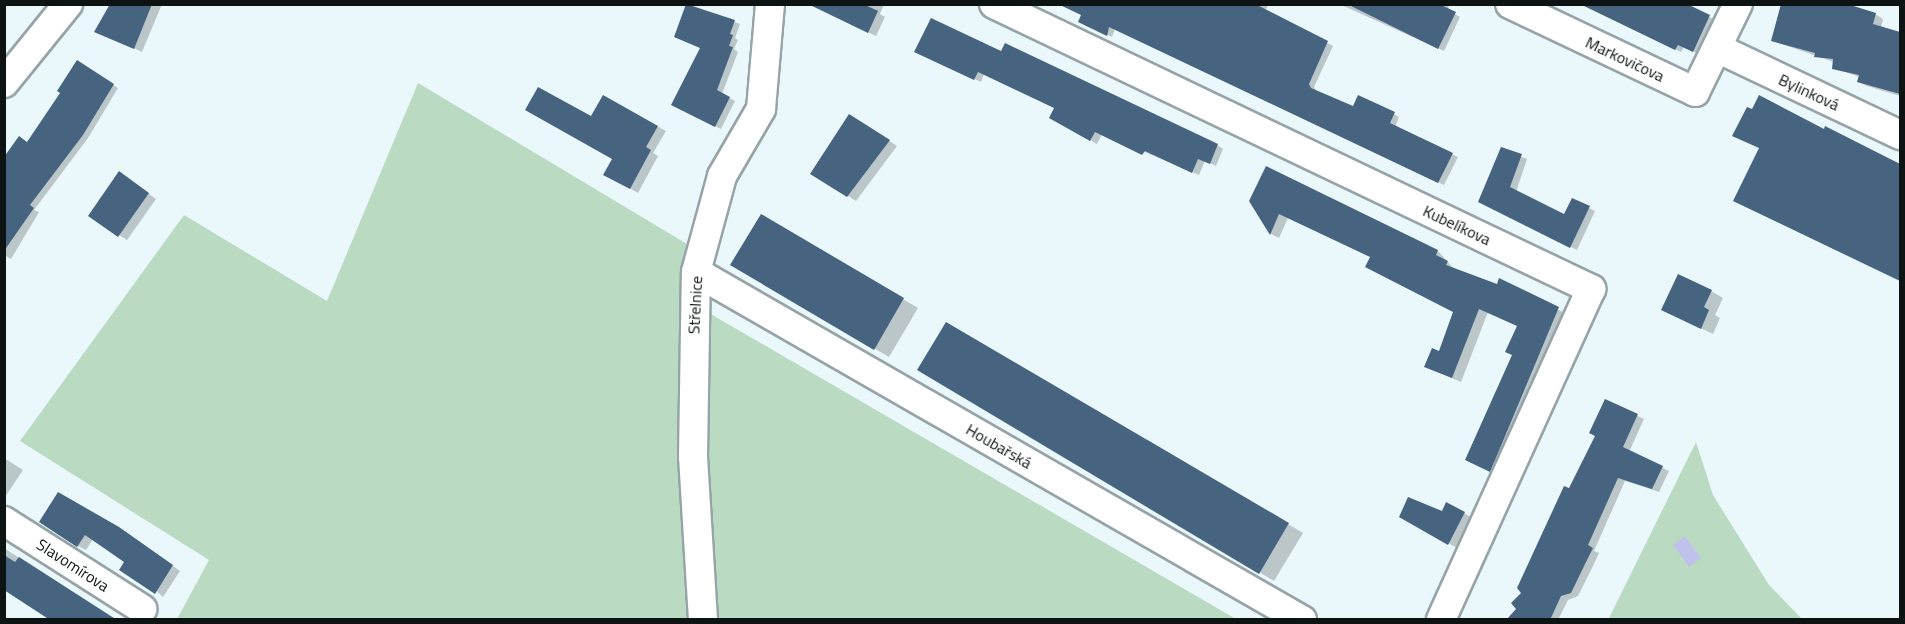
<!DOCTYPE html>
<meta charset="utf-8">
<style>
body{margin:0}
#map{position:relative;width:1905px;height:624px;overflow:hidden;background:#eaf8fc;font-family:"Titillium Web",sans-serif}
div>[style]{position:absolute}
.green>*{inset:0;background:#badbc2}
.water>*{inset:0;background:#bfc3eb}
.shadow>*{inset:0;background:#0003}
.building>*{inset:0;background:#46637f}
.roads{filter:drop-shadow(2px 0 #96a3a7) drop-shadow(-2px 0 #96a3a7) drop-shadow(0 2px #96a3a7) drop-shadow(0 -2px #96a3a7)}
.minor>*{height:28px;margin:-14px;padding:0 14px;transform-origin:14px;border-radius:14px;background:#fff}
span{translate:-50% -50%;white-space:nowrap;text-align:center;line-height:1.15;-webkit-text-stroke:4.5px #fff;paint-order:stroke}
.street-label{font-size:16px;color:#0d1213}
.frame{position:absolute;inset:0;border:6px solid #0d1213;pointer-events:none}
</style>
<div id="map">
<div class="green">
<i style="clip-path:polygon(418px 83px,687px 244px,683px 298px,1236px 619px,177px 619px,209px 560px,20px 441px,184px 215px,327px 301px)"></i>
<i style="clip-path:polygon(1696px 442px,1713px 495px,1769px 585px,1802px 619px,1608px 620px)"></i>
</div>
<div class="water">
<i style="clip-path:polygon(1685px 536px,1701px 558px,1689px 567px,1673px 545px)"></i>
</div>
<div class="shadow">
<i style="clip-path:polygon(111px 4px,162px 4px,142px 52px,96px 31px)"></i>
<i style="clip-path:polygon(688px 4px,740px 24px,735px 38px,738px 40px,734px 49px,738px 52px,722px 94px,735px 101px,721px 129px,678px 108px,701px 48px,675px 37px)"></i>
<i style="clip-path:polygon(825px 4px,884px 4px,880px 14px,885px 17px,876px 36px,830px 14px)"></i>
<i style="clip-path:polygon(1063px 4px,1269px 4px,1265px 11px,1333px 46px,1314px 87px,1316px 91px,1354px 108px,1394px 114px,1399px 117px,1395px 127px,1458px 157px,1444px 185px,1115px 29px,1112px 37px,1085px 24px,1083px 14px)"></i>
<i style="clip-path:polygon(1339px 4px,1449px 4px,1448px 10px,1460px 17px,1444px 51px)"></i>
<i style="clip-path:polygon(1580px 4px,1684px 4px,1715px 20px,1699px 54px,1684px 47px,1681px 52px)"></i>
<i style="clip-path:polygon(1875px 14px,1883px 19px,1881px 28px,1900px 35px,1900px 96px,1867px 86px,1859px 82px,1860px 77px,1833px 68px,1834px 62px,1773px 41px)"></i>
<i style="clip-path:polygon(1002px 53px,1217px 145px,1223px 149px,1216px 166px,1205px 161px,1199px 175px,1102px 134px,1097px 144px,1051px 117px,1056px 108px,984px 74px,981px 82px,923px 55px)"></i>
<i style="clip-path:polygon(83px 65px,118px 88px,88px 138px,34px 210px,39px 212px,11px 259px,4px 255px,4px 158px,28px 143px)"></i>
<i style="clip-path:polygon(603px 97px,666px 131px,653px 153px,658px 156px,638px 193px,605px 174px,614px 158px)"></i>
<i style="clip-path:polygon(858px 120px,897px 146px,856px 201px,813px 173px)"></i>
<i style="clip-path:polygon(1826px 128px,1900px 164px,1900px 279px,1741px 203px)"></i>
<i style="clip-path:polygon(1501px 149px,1527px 159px,1516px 192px,1565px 216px,1573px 200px,1595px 211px,1577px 250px,1486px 205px)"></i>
<i style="clip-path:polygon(1266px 168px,1438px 251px,1454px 269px,1566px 313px,1499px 475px,1475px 464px,1514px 355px,1518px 326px,1488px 312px,1461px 382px,1426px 367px,1440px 353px,1455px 312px,1372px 257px,1288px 218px,1279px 238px,1271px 234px,1250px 201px)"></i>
<i style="clip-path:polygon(127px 178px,156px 199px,127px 240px,119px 235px)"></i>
<i style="clip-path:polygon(761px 216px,918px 308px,889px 357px,732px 265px)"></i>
<i style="clip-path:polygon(1711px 291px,1723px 298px,1715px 315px,1720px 318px,1713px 334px,1675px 316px)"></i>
<i style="clip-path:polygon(919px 370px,1146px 443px,1148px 440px,1303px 533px,1274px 581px)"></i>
<i style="clip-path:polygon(1605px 401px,1644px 419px,1629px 452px,1669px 471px,1659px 492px,1625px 481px,1594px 551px,1599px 553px,1593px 566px,1578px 596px,1568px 600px,1558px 620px,1509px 620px,1518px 609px,1596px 436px)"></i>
<i style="clip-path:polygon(4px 458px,23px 470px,5px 497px,4px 496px)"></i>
<i style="clip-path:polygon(59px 494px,127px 533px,180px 571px,163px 597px,126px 562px,93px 539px,86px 550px,78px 546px)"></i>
<i style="clip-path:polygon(1464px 513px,1472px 518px,1457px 548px,1401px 516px)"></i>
<i style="clip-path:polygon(4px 548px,115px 620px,4px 588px)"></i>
</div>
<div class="building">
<i style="clip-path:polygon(110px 4px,152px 4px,134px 49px,94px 32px)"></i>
<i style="clip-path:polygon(686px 4px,735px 20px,730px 34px,733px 35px,729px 46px,733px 47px,717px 90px,730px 97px,715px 127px,671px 105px,700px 48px,674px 37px)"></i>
<i style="clip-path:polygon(808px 4px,863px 4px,878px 11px,868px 33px)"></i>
<i style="clip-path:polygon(1058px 4px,1255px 4px,1328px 41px,1309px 84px,1311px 88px,1353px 106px,1358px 95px,1395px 112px,1390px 123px,1453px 153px,1438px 183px,1109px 27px,1107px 36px,1078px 22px,1081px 15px)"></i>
<i style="clip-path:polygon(1347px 4px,1439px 4px,1456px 12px,1438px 49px)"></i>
<i style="clip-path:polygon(1580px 4px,1687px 4px,1710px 15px,1693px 52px,1678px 45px,1675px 50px)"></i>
<i style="clip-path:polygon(1781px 4px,1847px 4px,1876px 13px,1873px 24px,1900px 32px,1900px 94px,1857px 82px,1859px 75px,1832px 69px,1833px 59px,1814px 57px,1815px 53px,1771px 41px)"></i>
<i style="clip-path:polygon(931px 18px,1001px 51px,1005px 43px,1218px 144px,1210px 164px,1198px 159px,1192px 173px,1145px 151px,1142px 155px,1095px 132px,1090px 141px,1049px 118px,1054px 108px,978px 72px,974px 80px,914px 52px)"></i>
<i style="clip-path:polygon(77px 60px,114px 84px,83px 135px,30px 205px,34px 208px,4px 251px,4px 157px,19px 136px,27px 142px,60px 93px,57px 91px)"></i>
<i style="clip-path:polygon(538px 87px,591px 116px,603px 95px,658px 126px,646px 147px,651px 150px,630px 189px,603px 175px,612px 159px,525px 110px)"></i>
<i style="clip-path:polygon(1759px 95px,1824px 129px,1825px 126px,1900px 164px,1900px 281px,1733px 201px,1759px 148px,1732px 136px,1747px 107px,1752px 109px)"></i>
<i style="clip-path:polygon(849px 114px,890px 140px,847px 197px,810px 174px)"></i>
<i style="clip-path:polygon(1501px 147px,1522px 154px,1510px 187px,1564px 214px,1572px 198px,1590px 206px,1570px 248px,1478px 202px)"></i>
<i style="clip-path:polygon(1266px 166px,1438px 250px,1436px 255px,1448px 261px,1446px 265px,1497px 284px,1499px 278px,1559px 307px,1490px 472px,1465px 460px,1512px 355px,1505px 352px,1517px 326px,1479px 309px,1452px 378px,1424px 367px,1432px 348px,1439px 351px,1453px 312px,1365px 267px,1370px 257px,1279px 214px,1270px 235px,1249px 201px)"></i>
<i style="clip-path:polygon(119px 171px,149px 193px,118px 237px,88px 216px)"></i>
<i style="clip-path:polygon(761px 214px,904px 298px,874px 350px,730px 265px)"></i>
<i style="clip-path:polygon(1678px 274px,1712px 290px,1704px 307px,1709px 310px,1701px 329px,1661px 310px)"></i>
<i style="clip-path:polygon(946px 322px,1289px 523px,1259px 574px,917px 370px)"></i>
<i style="clip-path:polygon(1605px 399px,1638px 414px,1623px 447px,1663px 466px,1652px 489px,1618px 478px,1588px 545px,1593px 548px,1586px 562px,1571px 593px,1561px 596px,1550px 620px,1506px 620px,1516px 609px,1511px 603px,1521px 593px,1517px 588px,1564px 486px,1569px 488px,1595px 436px,1589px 433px)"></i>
<i style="clip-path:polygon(58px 492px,119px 527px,173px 565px,155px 594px,119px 570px,124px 562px,85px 535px,77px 547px,39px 522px)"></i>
<i style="clip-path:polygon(1408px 497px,1442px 511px,1446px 502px,1465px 512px,1448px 545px,1399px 517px)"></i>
<i style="clip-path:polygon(4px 555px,15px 562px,19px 557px,117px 620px,50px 620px,4px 590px)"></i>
</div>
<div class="roads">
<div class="minor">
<i style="left:994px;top:4px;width:662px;rotate:25.52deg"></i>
<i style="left:1591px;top:289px;width:363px;rotate:114.4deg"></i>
<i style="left:1510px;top:4px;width:205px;rotate:25.4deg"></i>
<i style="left:1695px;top:92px;width:98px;rotate:-64deg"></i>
<i style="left:1717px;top:48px;width:203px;rotate:25.4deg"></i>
<i style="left:4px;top:83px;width:102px;rotate:-51deg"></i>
<i style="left:696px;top:272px;width:699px;rotate:29.87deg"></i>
<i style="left:4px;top:521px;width:164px;rotate:32.5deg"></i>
<i style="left:703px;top:620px;width:164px;rotate:-93.5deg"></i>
<i style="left:693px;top:456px;width:184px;rotate:-89.1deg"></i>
<i style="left:696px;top:272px;width:99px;rotate:-74.8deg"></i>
<i style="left:722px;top:176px;width:78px;rotate:-59.8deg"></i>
<i style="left:761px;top:109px;width:105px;rotate:-85.1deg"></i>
</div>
</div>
<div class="street-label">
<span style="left:1625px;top:59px;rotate:25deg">Markovičova</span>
<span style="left:1809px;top:92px;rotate:25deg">Bylinková</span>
<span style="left:1457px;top:225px;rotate:25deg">Kubelíkova</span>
<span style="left:695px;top:305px;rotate:-87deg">Střelnice</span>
<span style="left:999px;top:446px;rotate:30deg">Houbařská</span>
<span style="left:73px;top:565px;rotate:33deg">Slavomírova</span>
</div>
<div class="frame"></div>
</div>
